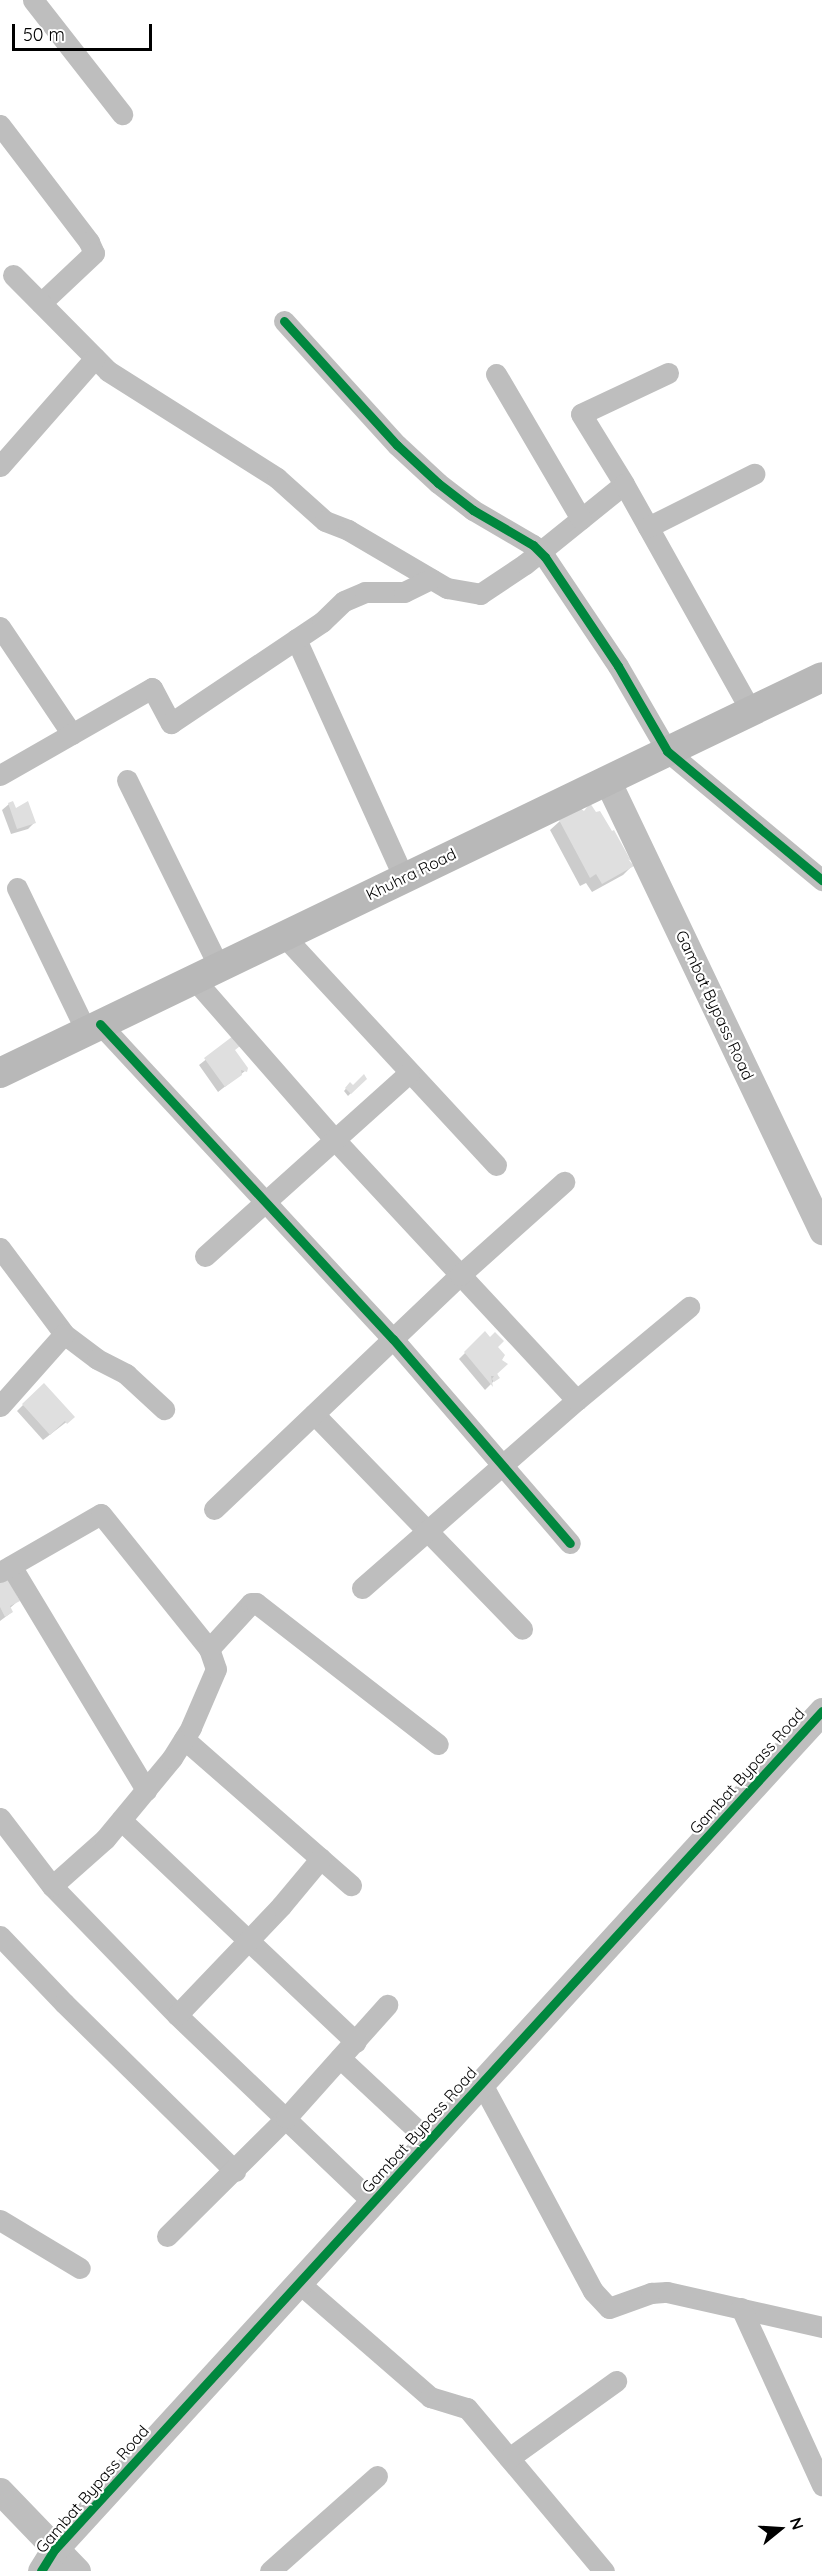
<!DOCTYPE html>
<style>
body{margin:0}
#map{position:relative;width:822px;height:2571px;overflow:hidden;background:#fff;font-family:Quicksand,sans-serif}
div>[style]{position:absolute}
.shadow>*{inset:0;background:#0003}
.building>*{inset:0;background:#dfdfdf}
.minor>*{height:21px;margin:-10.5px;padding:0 10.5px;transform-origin:10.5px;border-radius:10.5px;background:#bebebe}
.tertiary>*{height:27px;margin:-13.5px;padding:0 13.5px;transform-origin:13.5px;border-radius:13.5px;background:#bebebe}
.secondary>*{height:30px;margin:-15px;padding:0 15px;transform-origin:15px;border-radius:15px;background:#b8b8b8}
.cycleway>*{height:9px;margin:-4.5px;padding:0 4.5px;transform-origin:4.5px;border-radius:4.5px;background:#00873e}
span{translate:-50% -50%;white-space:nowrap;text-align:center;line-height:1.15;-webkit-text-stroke:4.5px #fff;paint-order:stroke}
.street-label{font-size:16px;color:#000}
.north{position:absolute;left:750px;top:2499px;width:60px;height:60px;-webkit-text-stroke:4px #fff;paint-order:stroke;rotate:72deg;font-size:16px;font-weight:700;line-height:24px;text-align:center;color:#000}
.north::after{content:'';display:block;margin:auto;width:21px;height:27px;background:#000;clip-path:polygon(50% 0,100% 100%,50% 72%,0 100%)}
.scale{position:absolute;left:12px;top:24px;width:140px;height:27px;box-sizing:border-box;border:3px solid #000;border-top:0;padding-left:8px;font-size:18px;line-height:21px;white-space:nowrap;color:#000;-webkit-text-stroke:4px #fff;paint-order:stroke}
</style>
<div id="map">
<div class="shadow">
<i style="clip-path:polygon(9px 804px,15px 810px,34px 823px,28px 829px,11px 834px,2px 810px)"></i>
<i style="clip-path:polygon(584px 812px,595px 813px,611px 834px,613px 832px,632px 866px,623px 875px,592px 892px,586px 883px,580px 886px,550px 830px,560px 821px)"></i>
<i style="clip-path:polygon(237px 1035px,233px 1051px,245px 1071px,218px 1092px,199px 1065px)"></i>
<i style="clip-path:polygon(365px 1079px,348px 1096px,344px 1091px,350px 1084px,353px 1087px)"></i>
<i style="clip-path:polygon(485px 1333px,498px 1377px,485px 1390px,459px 1359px)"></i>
<i style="clip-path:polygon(23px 1405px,73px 1417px,43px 1440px,17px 1411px)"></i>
<i style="clip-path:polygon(0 1578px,18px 1601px,10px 1608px,12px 1612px,0 1621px)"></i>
</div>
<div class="building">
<i style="clip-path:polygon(13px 801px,16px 808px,28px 801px,36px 823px,17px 829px,8px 803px)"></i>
<i style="clip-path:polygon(590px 803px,596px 812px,600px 811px,612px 831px,614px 830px,631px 861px,628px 859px,634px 866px,602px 884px,596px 874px,590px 878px,559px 820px,580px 808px,584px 811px)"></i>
<i style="clip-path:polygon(237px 1033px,244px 1043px,235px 1050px,248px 1068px,247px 1072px,241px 1070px,242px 1075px,225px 1087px,204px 1058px)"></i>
<i style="clip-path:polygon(364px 1074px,367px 1079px,351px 1094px,345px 1088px,350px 1082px,353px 1085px)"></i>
<i style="clip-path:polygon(485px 1331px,490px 1337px,495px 1332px,504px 1341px,498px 1347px,505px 1355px,502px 1360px,508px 1364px,497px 1374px,500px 1378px,494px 1382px,492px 1379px,494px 1376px,491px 1376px,493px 1387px,464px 1352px)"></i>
<i style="clip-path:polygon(44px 1383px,75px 1417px,67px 1424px,65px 1421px,50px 1435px,22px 1404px)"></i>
<i style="clip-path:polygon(5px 1574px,20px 1601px,10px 1606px,13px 1612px,5px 1617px,0 1607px,0 1576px)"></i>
</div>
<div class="minor">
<i style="left:33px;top:0;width:145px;rotate:52deg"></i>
<i style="left:0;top:125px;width:147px;rotate:52.7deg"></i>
<i style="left:89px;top:242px;width:12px;rotate:66deg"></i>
<i style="left:94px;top:253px;width:73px;rotate:136.7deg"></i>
<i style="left:13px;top:275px;width:135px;rotate:45.3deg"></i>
<i style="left:108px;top:371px;width:200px;rotate:32.3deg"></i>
<i style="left:277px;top:478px;width:64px;rotate:41.9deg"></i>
<i style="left:325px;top:521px;width:25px;rotate:21deg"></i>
<i style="left:348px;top:530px;width:115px;rotate:30.4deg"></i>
<i style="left:447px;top:588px;width:34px;rotate:10deg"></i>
<i style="left:480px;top:594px;width:54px;rotate:-33.7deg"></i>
<i style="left:525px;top:564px;width:127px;rotate:-38.9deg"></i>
<i style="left:284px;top:321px;width:168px;rotate:47.7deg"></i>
<i style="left:397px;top:445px;width:56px;rotate:42.8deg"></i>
<i style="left:438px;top:483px;width:44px;rotate:37.6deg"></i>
<i style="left:473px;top:510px;width:69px;rotate:30.3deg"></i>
<i style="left:533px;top:545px;width:17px;rotate:45deg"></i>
<i style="left:545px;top:557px;width:131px;rotate:56.2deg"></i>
<i style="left:618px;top:666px;width:98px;rotate:60deg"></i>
<i style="left:667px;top:751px;width:202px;rotate:39.8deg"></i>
<i style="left:668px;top:373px;width:96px;rotate:154.8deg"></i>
<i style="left:581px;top:414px;width:82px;rotate:58.4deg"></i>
<i style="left:624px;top:484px;width:260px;rotate:60.8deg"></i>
<i style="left:496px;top:374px;width:168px;rotate:59.6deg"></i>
<i style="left:0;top:466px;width:144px;rotate:-48.7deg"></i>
<i style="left:648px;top:527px;width:119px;rotate:-26.6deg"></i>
<i style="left:0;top:627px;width:129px;rotate:56.1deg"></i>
<i style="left:296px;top:639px;width:262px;rotate:65.7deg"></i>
<i style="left:0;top:775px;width:175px;rotate:-29.8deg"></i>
<i style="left:152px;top:688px;width:40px;rotate:62deg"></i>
<i style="left:171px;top:723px;width:182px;rotate:-33.8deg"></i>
<i style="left:322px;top:622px;width:30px;rotate:-44deg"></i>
<i style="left:344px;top:601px;width:23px;rotate:-23deg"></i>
<i style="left:365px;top:592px;width:39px"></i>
<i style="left:404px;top:592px;width:30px;rotate:-26deg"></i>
<i style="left:127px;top:780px;width:208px;rotate:63.8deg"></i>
<i style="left:17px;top:888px;width:159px;rotate:64.2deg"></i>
<i style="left:284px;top:936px;width:312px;rotate:47.2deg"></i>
<i style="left:194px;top:979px;width:214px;rotate:48.8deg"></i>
<i style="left:335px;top:1140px;width:355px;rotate:47.1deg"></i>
<i style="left:100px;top:1024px;width:430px;rotate:47.1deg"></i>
<i style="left:393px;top:1339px;width:270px;rotate:49.1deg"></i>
<i style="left:0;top:1248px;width:107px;rotate:53.3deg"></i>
<i style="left:64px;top:1334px;width:41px;rotate:37.1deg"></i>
<i style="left:97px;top:1359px;width:33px;rotate:27deg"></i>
<i style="left:126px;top:1374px;width:52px;rotate:42.6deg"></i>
<i style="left:205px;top:1256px;width:274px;rotate:-41.9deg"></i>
<i style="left:0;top:1406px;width:96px;rotate:-48.4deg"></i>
<i style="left:314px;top:1414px;width:299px;rotate:45.9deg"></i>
<i style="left:214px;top:1509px;width:340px;rotate:-43.6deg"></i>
<i style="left:460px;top:1275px;width:140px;rotate:-41.8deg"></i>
<i style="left:11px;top:1566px;width:262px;rotate:58.9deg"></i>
<i style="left:0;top:1572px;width:116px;rotate:-29.9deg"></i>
<i style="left:101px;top:1514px;width:173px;rotate:51.3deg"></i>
<i style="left:362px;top:1588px;width:286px;rotate:-41.2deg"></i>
<i style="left:577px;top:1400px;width:146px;rotate:-39.7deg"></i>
<i style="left:184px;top:1739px;width:222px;rotate:41.2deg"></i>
<i style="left:0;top:1818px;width:86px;rotate:52.6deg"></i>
<i style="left:52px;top:1886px;width:180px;rotate:45.9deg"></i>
<i style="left:177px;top:2015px;width:271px;rotate:43.7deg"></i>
<i style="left:121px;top:1820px;width:323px;rotate:43.4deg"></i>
<i style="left:52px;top:1886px;width:71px;rotate:-41.6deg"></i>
<i style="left:105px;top:1839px;width:105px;rotate:-50.4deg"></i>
<i style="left:172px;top:1758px;width:36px;rotate:-58deg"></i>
<i style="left:191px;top:1727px;width:63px;rotate:-66.7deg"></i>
<i style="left:216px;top:1669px;width:21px;rotate:-109deg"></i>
<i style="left:209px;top:1649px;width:62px;rotate:-47.6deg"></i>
<i style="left:251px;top:1603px;width:5px"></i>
<i style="left:256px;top:1603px;width:230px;rotate:37.8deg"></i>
<i style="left:0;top:1936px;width:93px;rotate:46.3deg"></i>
<i style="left:64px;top:2003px;width:240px;rotate:44.5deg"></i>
<i style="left:177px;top:2015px;width:151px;rotate:-46.3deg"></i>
<i style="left:281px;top:1906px;width:62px;rotate:-50.2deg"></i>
<i style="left:340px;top:2058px;width:122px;rotate:43deg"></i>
<i style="left:482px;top:2084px;width:235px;rotate:61.8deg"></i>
<i style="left:593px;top:2291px;width:23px;rotate:47deg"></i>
<i style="left:609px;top:2308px;width:45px;rotate:-19.7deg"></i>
<i style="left:651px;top:2293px;width:16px;rotate:-4deg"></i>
<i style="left:667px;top:2292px;width:159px;rotate:12.7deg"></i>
<i style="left:0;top:2220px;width:93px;rotate:31deg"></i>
<i style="left:167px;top:2236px;width:168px;rotate:-44.8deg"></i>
<i style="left:286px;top:2118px;width:152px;rotate:-48.2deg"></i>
<i style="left:299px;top:2283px;width:174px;rotate:41deg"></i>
<i style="left:430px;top:2397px;width:39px;rotate:17deg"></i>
<i style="left:467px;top:2408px;width:213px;rotate:50deg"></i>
<i style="left:741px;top:2308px;width:195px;rotate:65.4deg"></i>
<i style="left:509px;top:2458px;width:132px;rotate:-35.7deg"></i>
<i style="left:270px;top:2571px;width:143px;rotate:-41.6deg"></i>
</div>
<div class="tertiary">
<i style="left:607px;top:780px;width:500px;rotate:64.5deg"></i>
<i style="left:0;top:2491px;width:111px;rotate:46.1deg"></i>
<i style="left:41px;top:2571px;width:26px;rotate:-58deg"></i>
<i style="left:55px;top:2549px;width:1136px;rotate:-47.53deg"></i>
</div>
<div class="secondary">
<i style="left:0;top:1073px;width:912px;rotate:-25.72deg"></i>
</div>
<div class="cycleway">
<i style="left:284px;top:321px;width:168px;rotate:47.7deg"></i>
<i style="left:397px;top:445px;width:56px;rotate:42.8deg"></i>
<i style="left:438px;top:483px;width:44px;rotate:37.6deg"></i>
<i style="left:473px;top:510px;width:69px;rotate:30.3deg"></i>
<i style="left:533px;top:545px;width:17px;rotate:45deg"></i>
<i style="left:545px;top:557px;width:131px;rotate:56.2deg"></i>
<i style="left:618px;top:666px;width:98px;rotate:60deg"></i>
<i style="left:667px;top:751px;width:202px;rotate:39.8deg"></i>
<i style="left:100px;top:1024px;width:430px;rotate:47.1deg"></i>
<i style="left:393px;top:1339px;width:270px;rotate:49.1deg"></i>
<i style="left:41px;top:2571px;width:26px;rotate:-58deg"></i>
<i style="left:55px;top:2549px;width:1136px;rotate:-47.53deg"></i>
</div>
<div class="street-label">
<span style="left:411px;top:874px;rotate:-26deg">Khuhra Road</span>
<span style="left:715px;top:1005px;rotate:65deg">Gambat Bypass Road</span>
<span style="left:747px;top:1771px;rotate:-48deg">Gambat Bypass Road</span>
<span style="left:419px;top:2130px;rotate:-48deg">Gambat Bypass Road</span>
<span style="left:92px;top:2489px;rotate:-49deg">Gambat Bypass Road</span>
</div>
<div class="north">N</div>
<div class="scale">50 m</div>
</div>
